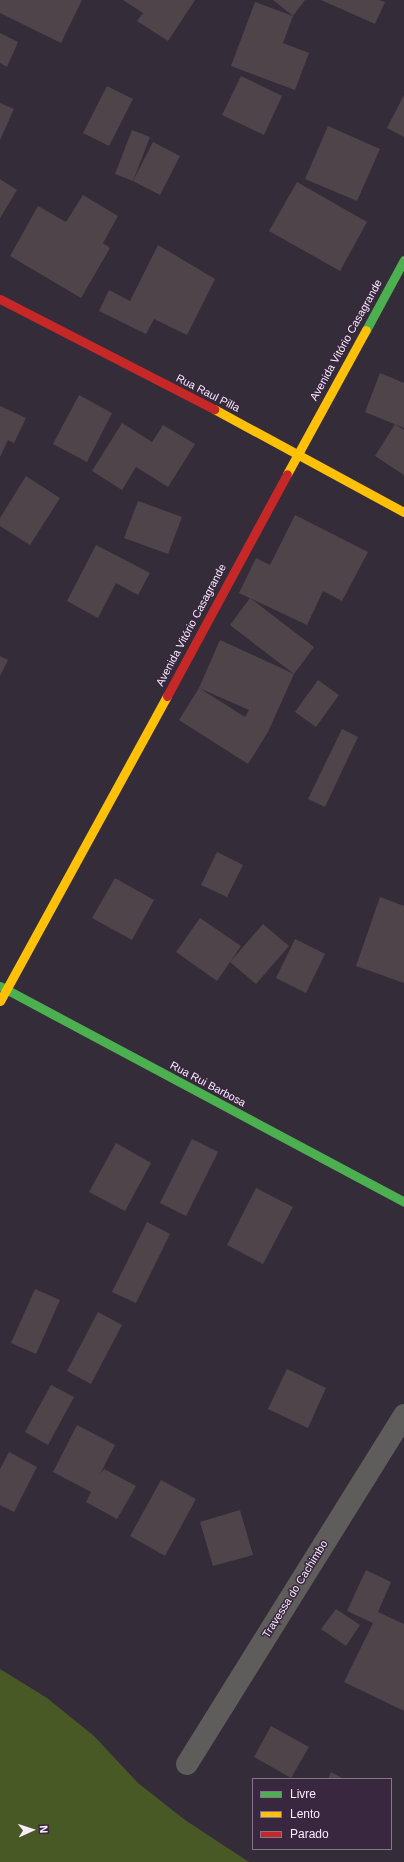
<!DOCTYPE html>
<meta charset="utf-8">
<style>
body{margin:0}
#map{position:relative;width:404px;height:1862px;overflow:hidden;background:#352c39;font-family:Helvetica,sans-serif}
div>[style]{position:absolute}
.forest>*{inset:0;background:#495926}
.building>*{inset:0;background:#4f444a}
.street>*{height:22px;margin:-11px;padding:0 11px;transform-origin:11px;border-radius:11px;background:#5f5d5b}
.fast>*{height:9px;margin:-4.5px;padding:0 4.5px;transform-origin:4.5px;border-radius:4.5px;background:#4caf50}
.slow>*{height:9px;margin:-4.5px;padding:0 4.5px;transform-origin:4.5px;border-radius:4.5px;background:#ffc107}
.jam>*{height:9px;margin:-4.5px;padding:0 4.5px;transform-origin:4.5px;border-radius:4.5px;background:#c62828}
span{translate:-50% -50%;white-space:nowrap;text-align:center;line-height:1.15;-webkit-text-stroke:3px #38273e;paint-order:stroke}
.street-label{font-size:11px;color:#f9edfc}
.legend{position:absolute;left:252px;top:1778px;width:140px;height:72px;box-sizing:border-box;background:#38273e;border:1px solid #85768a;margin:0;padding:5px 7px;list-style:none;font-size:12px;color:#f9edfc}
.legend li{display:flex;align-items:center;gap:8px;height:20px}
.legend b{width:20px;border:1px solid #85768a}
.north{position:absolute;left:12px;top:1810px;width:40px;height:40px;-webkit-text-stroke:3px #38273e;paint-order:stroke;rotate:87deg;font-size:11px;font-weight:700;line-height:16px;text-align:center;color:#f9edfc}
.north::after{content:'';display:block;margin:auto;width:14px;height:18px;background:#f9edfc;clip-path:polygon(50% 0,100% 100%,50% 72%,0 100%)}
</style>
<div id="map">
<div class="forest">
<i style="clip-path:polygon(0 1669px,47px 1698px,94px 1736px,138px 1783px,185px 1820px,249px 1862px,0 1862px)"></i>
</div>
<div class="building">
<i style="clip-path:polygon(0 0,82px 0,61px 43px,0 13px)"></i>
<i style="clip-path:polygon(123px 0,195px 0,168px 41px,137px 21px,143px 13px)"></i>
<i style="clip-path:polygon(273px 0,305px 0,293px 16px)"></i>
<i style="clip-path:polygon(321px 0,379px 0,385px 2px,375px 24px)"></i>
<i style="clip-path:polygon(255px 2px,293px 16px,283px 43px,309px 53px,295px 90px,231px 66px)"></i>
<i style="clip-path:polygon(0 33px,18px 42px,7px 67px,0 63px)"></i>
<i style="clip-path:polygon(241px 76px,282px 96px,264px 135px,222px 115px)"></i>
<i style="clip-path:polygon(107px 86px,133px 99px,109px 146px,83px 133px)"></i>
<i style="clip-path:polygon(404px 95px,404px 137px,387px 128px)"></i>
<i style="clip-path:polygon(0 103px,14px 109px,0 140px)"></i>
<i style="clip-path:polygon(328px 126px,380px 149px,357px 201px,305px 179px)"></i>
<i style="clip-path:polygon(132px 130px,150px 137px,133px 181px,115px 174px)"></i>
<i style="clip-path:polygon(153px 142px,180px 156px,160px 195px,133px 181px)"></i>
<i style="clip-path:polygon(0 179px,17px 190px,0 218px)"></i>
<i style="clip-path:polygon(297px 182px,367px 222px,340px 271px,269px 231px)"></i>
<i style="clip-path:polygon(83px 195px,118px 216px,103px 243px,110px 248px,81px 298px,10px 256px,38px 206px,66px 222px)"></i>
<i style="clip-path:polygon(158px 245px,215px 279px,187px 335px,154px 319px,146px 334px,99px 311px,109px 290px,130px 301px)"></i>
<i style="clip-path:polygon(380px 373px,404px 383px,404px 428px,365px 412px)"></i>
<i style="clip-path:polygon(79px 395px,112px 413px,87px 462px,53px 444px)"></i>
<i style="clip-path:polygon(0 406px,26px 418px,14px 443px,8px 440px,0 457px)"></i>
<i style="clip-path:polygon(122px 423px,152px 442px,163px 425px,195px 444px,168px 487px,136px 467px,122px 490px,92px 471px)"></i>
<i style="clip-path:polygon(395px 424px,404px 430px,404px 475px,375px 456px)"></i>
<i style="clip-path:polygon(26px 476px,60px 498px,30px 545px,0 526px,0 518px)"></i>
<i style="clip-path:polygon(138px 501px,182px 517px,168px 554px,124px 538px)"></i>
<i style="clip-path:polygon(295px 515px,368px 552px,342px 601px,323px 591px,307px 625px,239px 593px,256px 558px,270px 565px)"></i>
<i style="clip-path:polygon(96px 545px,150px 573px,138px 595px,116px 583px,98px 618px,67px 601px)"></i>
<i style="clip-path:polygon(250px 598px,314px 647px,294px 674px,230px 625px)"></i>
<i style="clip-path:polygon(evenodd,220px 640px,294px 674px,268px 732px,248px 764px,179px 720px,199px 688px,220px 640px,199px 688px,249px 710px,245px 717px,199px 688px)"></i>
<i style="clip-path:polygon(0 656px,8px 660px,0 676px)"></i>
<i style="clip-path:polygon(318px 680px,339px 695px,316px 727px,295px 712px)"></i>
<i style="clip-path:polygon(342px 729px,358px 737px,325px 807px,308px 799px)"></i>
<i style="clip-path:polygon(217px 852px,243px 865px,227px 897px,201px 885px)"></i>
<i style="clip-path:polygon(115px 878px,154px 900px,132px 940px,92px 918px)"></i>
<i style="clip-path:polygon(380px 897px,404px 906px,404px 983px,356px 966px)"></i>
<i style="clip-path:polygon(200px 918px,241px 946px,217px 981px,176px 952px)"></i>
<i style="clip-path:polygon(263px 924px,289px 946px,256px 984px,230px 962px)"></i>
<i style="clip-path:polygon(295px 939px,325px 954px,306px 993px,276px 978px)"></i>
<i style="clip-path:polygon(192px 1139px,218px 1152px,186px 1216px,160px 1203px)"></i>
<i style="clip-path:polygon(116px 1143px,151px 1163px,125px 1211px,89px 1192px)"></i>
<i style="clip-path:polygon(256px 1188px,293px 1207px,263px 1264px,227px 1245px)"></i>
<i style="clip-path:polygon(147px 1222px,170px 1234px,136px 1303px,112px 1292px)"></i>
<i style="clip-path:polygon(35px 1289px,60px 1300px,36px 1354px,11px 1343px)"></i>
<i style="clip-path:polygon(98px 1312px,122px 1325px,91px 1384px,67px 1371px)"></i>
<i style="clip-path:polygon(287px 1369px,326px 1388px,308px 1428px,268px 1409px)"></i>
<i style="clip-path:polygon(51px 1385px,74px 1397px,48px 1445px,25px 1432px)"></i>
<i style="clip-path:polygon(77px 1425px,115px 1445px,100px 1474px,104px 1469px,136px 1486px,117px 1519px,86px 1502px,91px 1492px,53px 1472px)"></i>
<i style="clip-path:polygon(9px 1452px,37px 1467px,14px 1512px,0 1505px,0 1469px)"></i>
<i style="clip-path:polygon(161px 1480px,196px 1499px,165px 1556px,130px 1536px)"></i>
<i style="clip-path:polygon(240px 1510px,253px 1555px,213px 1566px,200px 1522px)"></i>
<i style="clip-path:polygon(366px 1570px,391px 1582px,378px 1612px,404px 1624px,404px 1711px,344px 1682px,373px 1623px,347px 1611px)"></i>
<i style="clip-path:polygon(336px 1609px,360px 1625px,346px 1646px,321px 1629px)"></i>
<i style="clip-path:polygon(271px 1726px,309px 1747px,291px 1778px,254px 1757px)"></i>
<i style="clip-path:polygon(331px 1772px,344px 1779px,328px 1779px)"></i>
</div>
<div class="street">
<i style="left:187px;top:1764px;width:411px;rotate:-58.1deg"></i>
</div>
<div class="fast">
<i style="left:366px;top:330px;width:80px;rotate:-61.5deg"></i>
<i style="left:0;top:986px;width:458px;rotate:28.1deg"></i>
</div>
<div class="slow">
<i style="left:214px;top:409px;width:216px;rotate:28.5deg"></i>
<i style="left:287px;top:474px;width:164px;rotate:-61.3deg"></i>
<i style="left:0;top:1001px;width:348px;rotate:-61.3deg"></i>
</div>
<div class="jam">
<i style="left:0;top:299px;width:241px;rotate:27.2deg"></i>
<i style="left:167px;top:696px;width:252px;rotate:-61.6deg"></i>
</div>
<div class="street-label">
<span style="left:346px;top:340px;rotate:-61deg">Avenida Vitório Casagrande</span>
<span style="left:208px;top:393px;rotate:27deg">Rua Raul Pilla</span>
<span style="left:191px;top:625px;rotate:-62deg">Avenida Vitório Casagrande</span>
<span style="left:208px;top:1084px;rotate:28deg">Rua Rui Barbosa</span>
<span style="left:295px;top:1589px;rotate:-58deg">Travessa do Cachimbo</span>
</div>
<ul class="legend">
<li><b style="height:5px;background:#4caf50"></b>Livre</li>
<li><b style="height:5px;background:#ffc107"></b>Lento</li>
<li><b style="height:5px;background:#c62828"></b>Parado</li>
</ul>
<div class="north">N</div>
</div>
